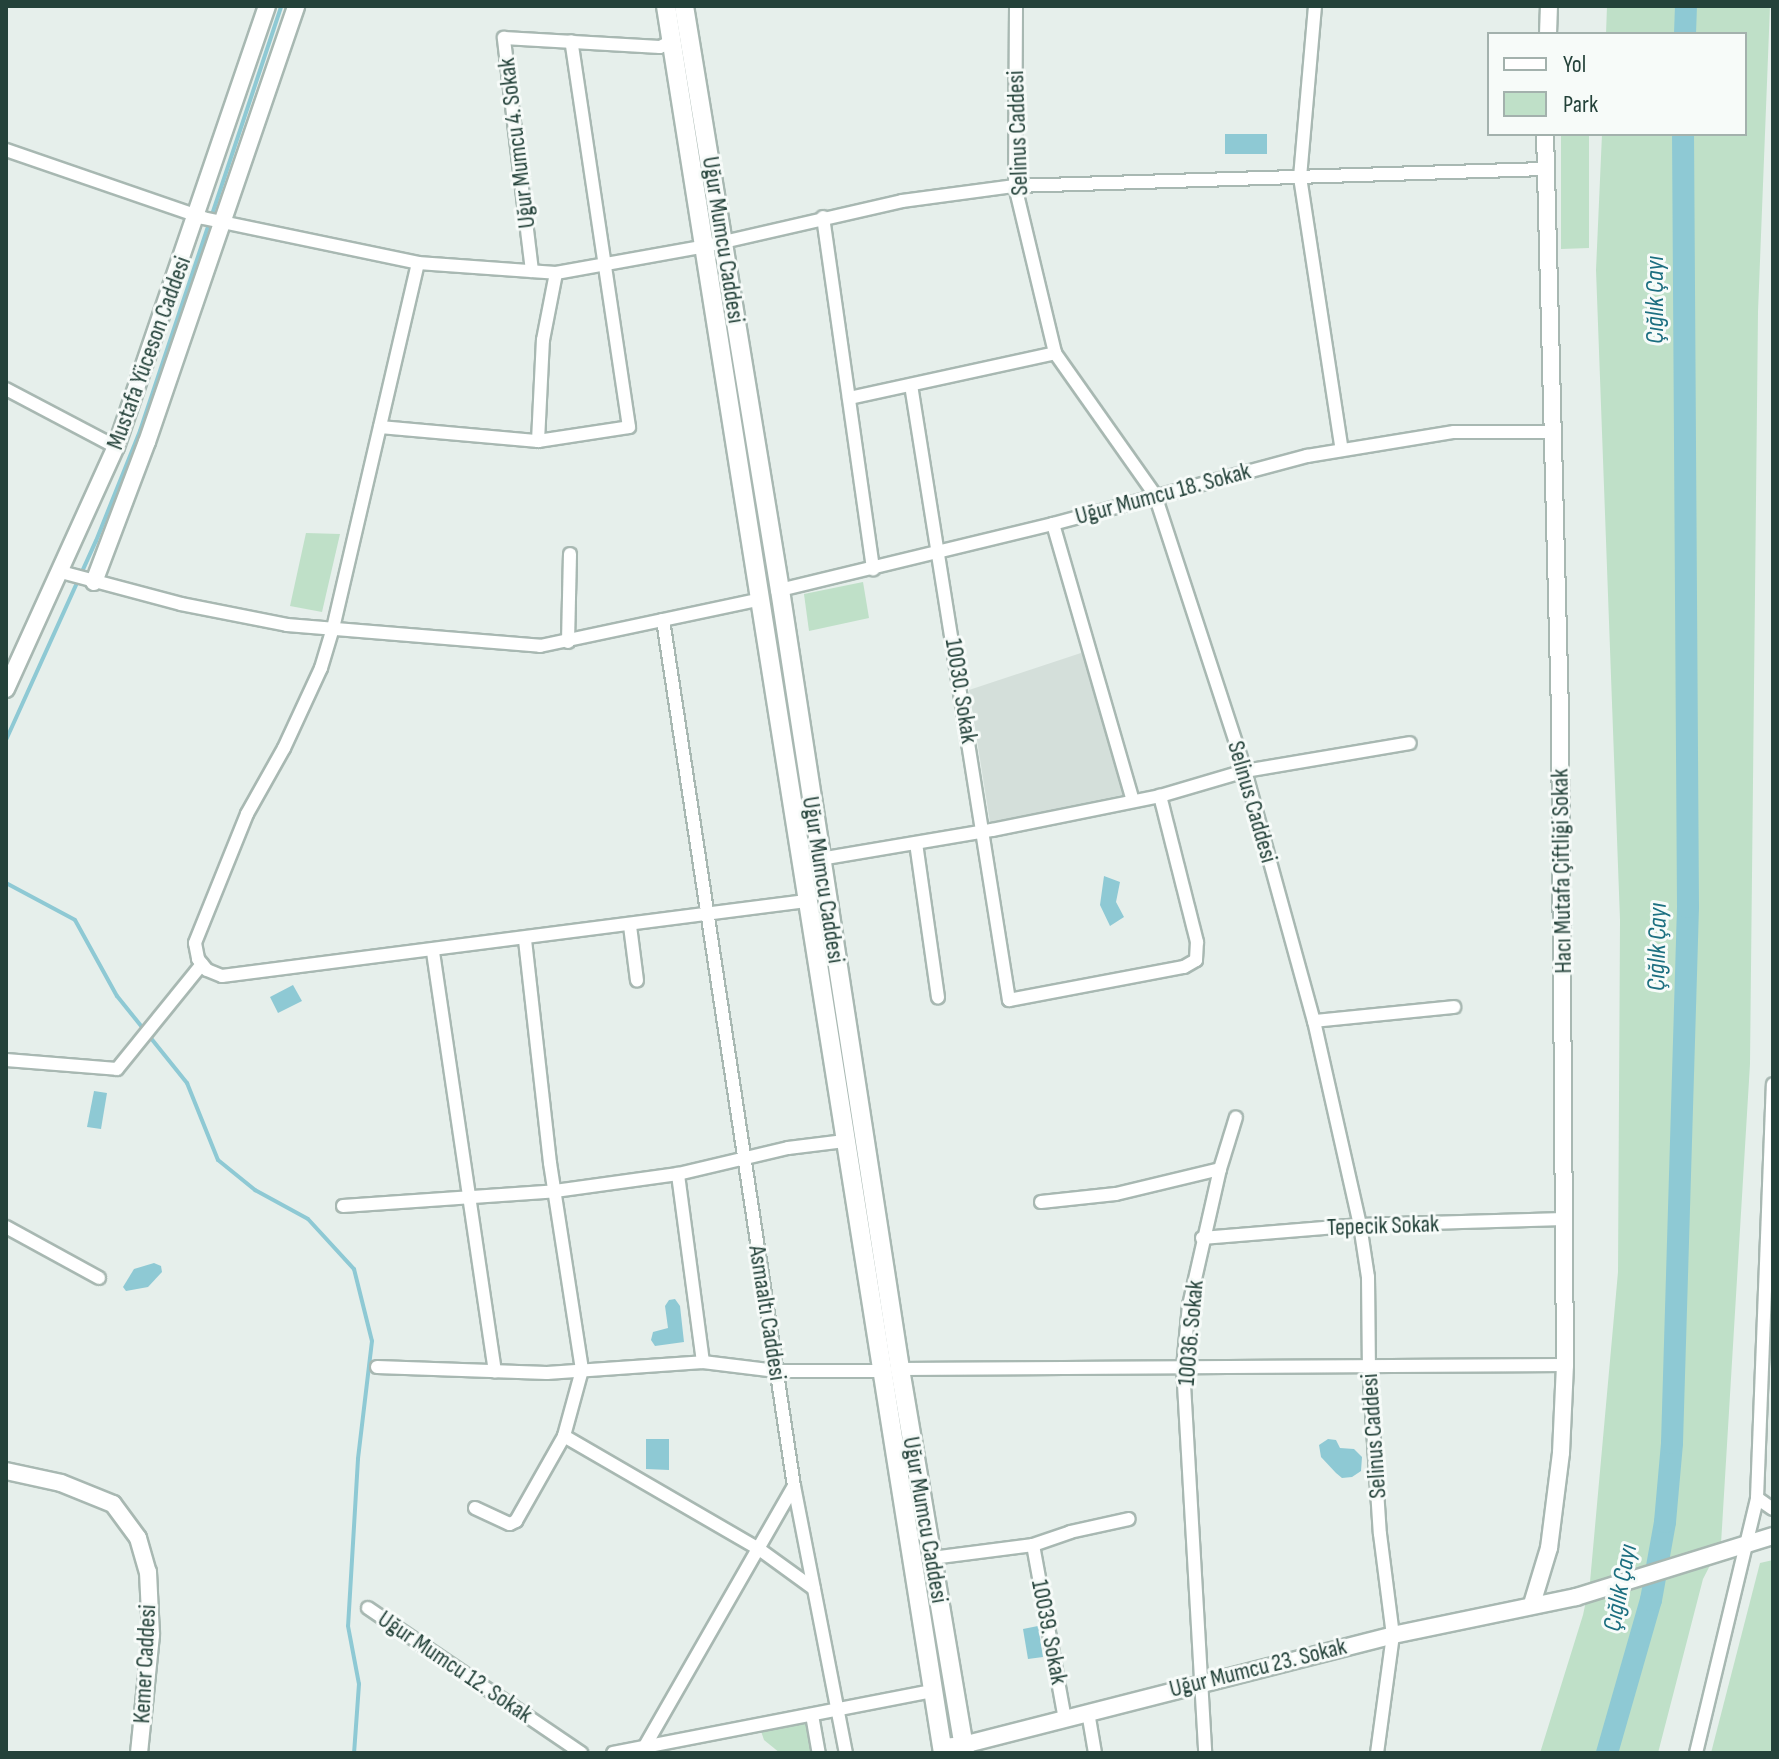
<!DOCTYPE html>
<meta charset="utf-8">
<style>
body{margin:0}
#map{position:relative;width:1779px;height:1759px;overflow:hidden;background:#e6efeb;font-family:"Sofia Sans Condensed",sans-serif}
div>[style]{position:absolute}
.built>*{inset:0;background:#d4dfda}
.green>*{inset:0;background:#bfe0c8}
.water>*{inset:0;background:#8ec9d4}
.stream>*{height:4px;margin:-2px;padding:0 2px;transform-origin:2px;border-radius:2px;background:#8ec9d4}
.river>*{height:22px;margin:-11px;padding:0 11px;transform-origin:11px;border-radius:11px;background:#8ec9d4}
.roads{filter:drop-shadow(2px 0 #a8b8b2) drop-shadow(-2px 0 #a8b8b2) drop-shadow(0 2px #a8b8b2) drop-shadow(0 -2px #a8b8b2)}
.minor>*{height:12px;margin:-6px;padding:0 6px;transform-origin:6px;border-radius:6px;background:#fff}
.tertiary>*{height:16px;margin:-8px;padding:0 8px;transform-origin:8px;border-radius:8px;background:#fff}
.secondary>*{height:18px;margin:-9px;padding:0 9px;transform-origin:9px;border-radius:9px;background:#fff}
span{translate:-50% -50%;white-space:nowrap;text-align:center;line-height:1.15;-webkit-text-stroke:6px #f7fbf9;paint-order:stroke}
.street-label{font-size:24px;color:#24423a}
.water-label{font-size:26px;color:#1c6f80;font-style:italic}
.frame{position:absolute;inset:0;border:8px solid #24423a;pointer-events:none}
.legend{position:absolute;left:1487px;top:32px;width:260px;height:104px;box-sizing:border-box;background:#f7fbf9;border:2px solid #a3b1ad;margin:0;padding:10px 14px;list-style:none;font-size:24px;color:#24423a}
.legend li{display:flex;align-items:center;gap:16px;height:40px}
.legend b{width:40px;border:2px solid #a3b1ad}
</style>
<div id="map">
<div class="built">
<i style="clip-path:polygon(1090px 650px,1132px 793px,990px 822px,969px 690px)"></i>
</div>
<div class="green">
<i style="clip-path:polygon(1607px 6px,1770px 6px,1758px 312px,1750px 1064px,1721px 1544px,1703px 1579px,1658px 1753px,1540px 1753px,1583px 1615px,1590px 1582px,1618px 1272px,1620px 920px,1596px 270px,1602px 134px,1745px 134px,1745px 34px,1606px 34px)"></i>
<i style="clip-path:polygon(1561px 134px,1589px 134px,1589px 248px,1561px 249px)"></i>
<i style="clip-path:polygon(306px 533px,340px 534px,322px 612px,290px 606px)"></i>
<i style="clip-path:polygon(863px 582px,869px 618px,809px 631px,804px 594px)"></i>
<i style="clip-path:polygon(1773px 1560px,1773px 1753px,1711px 1753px,1760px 1563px)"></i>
<i style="clip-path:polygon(806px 1719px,811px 1753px,780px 1753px,764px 1740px,760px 1728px)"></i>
</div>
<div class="water">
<i style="clip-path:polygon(1225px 134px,1267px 134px,1267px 154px,1225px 154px)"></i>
<i style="clip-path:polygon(1104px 876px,1120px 882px,1116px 902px,1124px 917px,1110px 926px,1100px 905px)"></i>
<i style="clip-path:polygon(293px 985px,302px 1001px,278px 1013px,270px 997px)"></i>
<i style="clip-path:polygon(94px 1091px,107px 1093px,101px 1129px,87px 1127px)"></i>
<i style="clip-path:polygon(154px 1263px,161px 1266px,162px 1272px,148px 1287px,126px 1291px,123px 1287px,134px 1269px)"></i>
<i style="clip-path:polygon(675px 1299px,680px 1306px,684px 1342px,655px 1346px,651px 1340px,653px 1332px,668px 1328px,665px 1306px,669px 1300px)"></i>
<i style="clip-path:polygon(646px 1439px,669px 1439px,669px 1470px,646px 1469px)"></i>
<i style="clip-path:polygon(1328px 1439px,1336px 1440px,1340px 1448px,1354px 1449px,1362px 1457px,1361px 1471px,1352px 1477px,1342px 1478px,1336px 1473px,1321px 1457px,1319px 1445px)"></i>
<i style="clip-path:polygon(1038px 1626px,1043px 1657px,1028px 1659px,1023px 1629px)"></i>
</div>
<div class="stream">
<i style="left:6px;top:740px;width:218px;rotate:-65.7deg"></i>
<i style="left:96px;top:541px;width:118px;rotate:-68.2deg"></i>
<i style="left:140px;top:431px;width:448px;rotate:-71.6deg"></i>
<i style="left:6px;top:883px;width:78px;rotate:28.2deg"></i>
<i style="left:75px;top:920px;width:87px;rotate:61.1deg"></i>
<i style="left:117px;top:996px;width:112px;rotate:51.2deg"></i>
<i style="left:187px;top:1083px;width:83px;rotate:68.1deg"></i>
<i style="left:218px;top:1160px;width:48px;rotate:39deg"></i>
<i style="left:255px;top:1190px;width:60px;rotate:28.7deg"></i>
<i style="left:308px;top:1219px;width:68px;rotate:47.4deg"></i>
<i style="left:354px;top:1269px;width:74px;rotate:76deg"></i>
<i style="left:372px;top:1341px;width:119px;rotate:96.8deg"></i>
<i style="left:358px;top:1459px;width:167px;rotate:93.4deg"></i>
<i style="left:348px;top:1626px;width:59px;rotate:79.3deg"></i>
<i style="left:359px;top:1684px;width:69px;rotate:94.1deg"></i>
</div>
<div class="river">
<i style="left:1685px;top:34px;width:28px;rotate:-88deg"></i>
<i style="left:1607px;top:1753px;width:159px;rotate:-74deg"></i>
<i style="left:1651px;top:1600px;width:79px;rotate:-79.8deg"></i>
<i style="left:1665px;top:1522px;width:79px;rotate:-84.9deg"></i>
<i style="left:1672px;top:1443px;width:536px;rotate:-88.29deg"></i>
<i style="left:1688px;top:907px;width:773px;rotate:-90.37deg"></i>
</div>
<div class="roads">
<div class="minor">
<i style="left:1016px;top:6px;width:180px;rotate:90.3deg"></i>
<i style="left:1015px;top:186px;width:172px;rotate:76.5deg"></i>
<i style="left:1055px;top:353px;width:174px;rotate:54.8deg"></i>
<i style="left:1155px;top:495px;width:290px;rotate:71.9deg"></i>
<i style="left:1245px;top:771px;width:259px;rotate:74.6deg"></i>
<i style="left:1314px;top:1021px;width:209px;rotate:77.3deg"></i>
<i style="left:1360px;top:1225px;width:53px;rotate:81.3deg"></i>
<i style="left:1368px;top:1277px;width:89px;rotate:89.4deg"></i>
<i style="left:1369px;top:1366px;width:168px;rotate:86.3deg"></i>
<i style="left:1380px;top:1534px;width:102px;rotate:82.7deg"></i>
<i style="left:1393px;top:1635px;width:119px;rotate:97.7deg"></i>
<i style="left:1315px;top:6px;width:172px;rotate:95deg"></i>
<i style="left:1300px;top:177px;width:276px;rotate:81.3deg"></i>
<i style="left:6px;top:150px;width:208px;rotate:19deg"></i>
<i style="left:203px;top:218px;width:220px;rotate:11.8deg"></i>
<i style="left:418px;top:263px;width:138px;rotate:4.1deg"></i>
<i style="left:556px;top:273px;width:152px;rotate:-10.2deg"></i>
<i style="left:706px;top:246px;width:201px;rotate:-12.9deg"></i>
<i style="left:902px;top:201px;width:114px;rotate:-7.6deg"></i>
<i style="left:1015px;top:186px;width:529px;rotate:-1.84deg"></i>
<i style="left:823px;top:217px;width:356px;rotate:81.9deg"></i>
<i style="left:418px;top:263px;width:375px;rotate:103.1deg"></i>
<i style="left:333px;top:628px;width:42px;rotate:106.7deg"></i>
<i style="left:321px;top:668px;width:88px;rotate:114.8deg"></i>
<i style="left:284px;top:748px;width:76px;rotate:119.3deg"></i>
<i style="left:247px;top:814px;width:139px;rotate:112deg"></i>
<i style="left:195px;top:943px;width:16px;rotate:79deg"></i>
<i style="left:198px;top:959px;width:14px;rotate:51deg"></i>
<i style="left:207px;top:970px;width:16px;rotate:22deg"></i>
<i style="left:222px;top:976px;width:589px;rotate:-7.32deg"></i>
<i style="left:532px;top:271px;width:235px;rotate:-96.9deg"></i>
<i style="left:504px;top:38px;width:156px;rotate:3.3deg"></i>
<i style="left:660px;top:47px;width:13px;rotate:-27deg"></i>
<i style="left:911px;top:385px;width:623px;rotate:80.95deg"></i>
<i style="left:1009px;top:1000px;width:178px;rotate:-10.7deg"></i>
<i style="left:1184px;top:967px;width:14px;rotate:-30deg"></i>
<i style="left:1196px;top:960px;width:18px;rotate:-87deg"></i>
<i style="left:1197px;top:942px;width:151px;rotate:-104.2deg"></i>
<i style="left:6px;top:389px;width:124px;rotate:27.8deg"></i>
<i style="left:849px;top:398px;width:211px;rotate:-12.3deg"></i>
<i style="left:380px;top:427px;width:159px;rotate:5.1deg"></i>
<i style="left:538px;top:441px;width:92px;rotate:-8.7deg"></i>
<i style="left:629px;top:427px;width:390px;rotate:-98.5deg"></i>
<i style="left:538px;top:441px;width:101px;rotate:-87.2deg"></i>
<i style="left:543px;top:340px;width:68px;rotate:-79deg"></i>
<i style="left:1053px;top:524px;width:288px;rotate:73.9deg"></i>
<i style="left:61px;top:572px;width:124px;rotate:14.9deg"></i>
<i style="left:181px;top:604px;width:108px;rotate:11.2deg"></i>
<i style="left:287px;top:625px;width:254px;rotate:4.7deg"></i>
<i style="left:540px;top:646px;width:226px;rotate:-12deg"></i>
<i style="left:780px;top:590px;width:281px;rotate:-13.6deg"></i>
<i style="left:1053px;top:524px;width:263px;rotate:-15deg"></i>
<i style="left:1307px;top:456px;width:149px;rotate:-9.3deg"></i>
<i style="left:1454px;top:432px;width:96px"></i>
<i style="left:663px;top:620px;width:876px;rotate:81.4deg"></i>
<i style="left:794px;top:1486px;width:272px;rotate:79deg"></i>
<i style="left:568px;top:642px;width:88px;rotate:-88.7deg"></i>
<i style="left:916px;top:843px;width:156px;rotate:81.9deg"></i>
<i style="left:820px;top:859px;width:174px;rotate:-9.6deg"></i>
<i style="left:992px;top:830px;width:171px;rotate:-11.4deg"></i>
<i style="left:1160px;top:796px;width:89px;rotate:-16.4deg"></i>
<i style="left:1245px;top:771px;width:167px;rotate:-9.6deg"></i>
<i style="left:630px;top:926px;width:55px;rotate:82.7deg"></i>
<i style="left:525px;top:940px;width:224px;rotate:83.6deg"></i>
<i style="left:550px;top:1163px;width:209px;rotate:81.2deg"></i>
<i style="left:582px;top:1370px;width:68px;rotate:105.3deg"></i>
<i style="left:564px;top:1436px;width:225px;rotate:30.1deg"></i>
<i style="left:759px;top:1549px;width:68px;rotate:36deg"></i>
<i style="left:433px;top:952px;width:424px;rotate:81.6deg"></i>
<i style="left:1314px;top:1021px;width:141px;rotate:-5.7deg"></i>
<i style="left:6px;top:1060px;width:111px;rotate:4.6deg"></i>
<i style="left:117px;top:1069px;width:135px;rotate:-51deg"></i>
<i style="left:1220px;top:1169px;width:54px;rotate:-72.9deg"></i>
<i style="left:1041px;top:1202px;width:75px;rotate:-6.1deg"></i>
<i style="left:1116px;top:1194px;width:107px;rotate:-13.5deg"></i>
<i style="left:1220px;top:1169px;width:139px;rotate:102.8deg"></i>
<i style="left:1189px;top:1305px;width:62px;rotate:95.5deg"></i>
<i style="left:1183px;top:1367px;width:387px;rotate:86.7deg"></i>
<i style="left:343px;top:1206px;width:213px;rotate:-4deg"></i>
<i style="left:555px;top:1191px;width:124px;rotate:-7.9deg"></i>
<i style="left:6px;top:1227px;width:106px;rotate:28.7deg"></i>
<i style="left:1202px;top:1238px;width:159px;rotate:-4.7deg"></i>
<i style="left:1360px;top:1225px;width:204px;rotate:-1.7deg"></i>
<i style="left:703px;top:1362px;width:190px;rotate:-97.6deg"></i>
<i style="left:678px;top:1174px;width:113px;rotate:-13.3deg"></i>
<i style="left:788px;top:1148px;width:57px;rotate:-7deg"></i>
<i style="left:377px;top:1367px;width:170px;rotate:2deg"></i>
<i style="left:547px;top:1373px;width:156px;rotate:-4deg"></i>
<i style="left:703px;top:1362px;width:74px;rotate:7deg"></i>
<i style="left:776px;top:1371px;width:104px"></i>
<i style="left:900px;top:1369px;width:665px;rotate:-0.34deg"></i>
<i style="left:1757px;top:1498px;width:414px;rotate:-87.8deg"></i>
<i style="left:475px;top:1508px;width:38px;rotate:25deg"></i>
<i style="left:510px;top:1524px;width:7px;rotate:-27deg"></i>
<i style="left:516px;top:1521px;width:98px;rotate:-60.5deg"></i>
<i style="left:1033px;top:1545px;width:177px;rotate:79.6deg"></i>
<i style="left:932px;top:1558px;width:102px;rotate:-7.3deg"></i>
<i style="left:1033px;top:1545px;width:39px;rotate:-19deg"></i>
<i style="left:1070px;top:1532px;width:60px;rotate:-12.4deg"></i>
<i style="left:368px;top:1608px;width:258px;rotate:34.2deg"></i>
<i style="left:1088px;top:1712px;width:42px;rotate:80.3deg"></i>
<i style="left:812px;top:1715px;width:39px;rotate:80deg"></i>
<i style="left:645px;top:1746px;width:300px;rotate:-60.2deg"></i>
<i style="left:613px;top:1753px;width:325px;rotate:-11deg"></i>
<i style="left:1696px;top:1753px;width:262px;rotate:-76.5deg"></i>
<i style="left:1757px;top:1498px;width:19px;rotate:35deg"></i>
</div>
<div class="tertiary">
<i style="left:1548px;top:34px;width:28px;rotate:-88deg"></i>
<i style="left:94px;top:582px;width:150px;rotate:-69.3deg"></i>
<i style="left:147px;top:442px;width:461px;rotate:-71.1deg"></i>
<i style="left:6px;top:689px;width:266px;rotate:-65.6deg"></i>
<i style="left:116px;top:447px;width:466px;rotate:-71.1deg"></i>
<i style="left:6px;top:1471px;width:56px;rotate:12.3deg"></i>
<i style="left:61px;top:1483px;width:56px;rotate:22deg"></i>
<i style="left:113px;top:1504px;width:42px;rotate:53.7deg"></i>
<i style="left:138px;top:1538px;width:35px;rotate:74deg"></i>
<i style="left:148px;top:1572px;width:63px;rotate:87.3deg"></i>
<i style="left:151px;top:1635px;width:119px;rotate:95.8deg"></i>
<i style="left:1532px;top:1604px;width:59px;rotate:-73.1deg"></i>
<i style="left:1549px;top:1548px;width:96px;rotate:-82.8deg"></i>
<i style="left:1561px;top:1453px;width:88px;rotate:-87.4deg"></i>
<i style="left:1565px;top:1365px;width:652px;rotate:-90.44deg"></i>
<i style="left:1560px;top:713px;width:579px;rotate:-91.48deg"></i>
<i style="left:942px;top:1747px;width:21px;rotate:-5deg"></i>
<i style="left:963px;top:1745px;width:444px;rotate:-14.3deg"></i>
<i style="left:1393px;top:1635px;width:187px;rotate:-11.7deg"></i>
<i style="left:1576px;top:1597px;width:206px;rotate:-17.2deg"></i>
</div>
<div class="secondary">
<i style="left:666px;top:6px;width:1769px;rotate:80.99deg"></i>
<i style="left:684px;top:6px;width:592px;rotate:80.67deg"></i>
<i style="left:780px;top:590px;width:788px;rotate:81.24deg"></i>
<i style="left:900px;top:1369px;width:389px;rotate:80.4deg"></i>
</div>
</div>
<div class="street-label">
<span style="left:1018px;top:133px;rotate:-92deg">Selinus Caddesi</span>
<span style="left:517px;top:143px;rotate:-97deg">Uğur Mumcu 4. Sokak</span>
<span style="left:723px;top:240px;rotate:81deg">Uğur Mumcu Caddesi</span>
<span style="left:149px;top:353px;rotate:-70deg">Mustafa Yüceson Caddesi</span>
<span style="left:1163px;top:494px;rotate:-15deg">Uğur Mumcu 18. Sokak</span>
<span style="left:961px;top:691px;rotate:81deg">10030. Sokak</span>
<span style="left:1252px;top:802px;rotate:74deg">Selinus Caddesi</span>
<span style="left:1562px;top:871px;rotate:-91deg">Hacı Mutafa Çiftliği Sokak</span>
<span style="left:823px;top:880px;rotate:81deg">Uğur Mumcu Caddesi</span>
<span style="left:1383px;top:1226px;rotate:-2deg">Tepecik Sokak</span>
<span style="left:767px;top:1313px;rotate:81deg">Asmaaltı Caddesi</span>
<span style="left:1191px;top:1333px;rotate:-85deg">10036. Sokak</span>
<span style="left:1374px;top:1436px;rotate:-94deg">Selinus Caddesi</span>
<span style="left:925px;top:1520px;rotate:80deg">Uğur Mumcu Caddesi</span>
<span style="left:1049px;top:1632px;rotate:79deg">10039. Sokak</span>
<span style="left:145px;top:1664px;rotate:-87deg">Kemer Caddesi</span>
<span style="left:455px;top:1667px;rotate:34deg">Uğur Mumcu 12. Sokak</span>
<span style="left:1258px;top:1668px;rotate:-14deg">Uğur Mumcu 23. Sokak</span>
</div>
<div class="water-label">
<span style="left:1656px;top:300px;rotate:-90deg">Çığlık Çayı</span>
<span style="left:1658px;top:947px;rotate:-89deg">Çığlık Çayı</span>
<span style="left:1621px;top:1588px;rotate:-79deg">Çığlık Çayı</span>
</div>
<div class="frame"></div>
<ul class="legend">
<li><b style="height:10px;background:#fff"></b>Yol</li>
<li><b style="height:22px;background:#bfe0c8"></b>Park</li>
</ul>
</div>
